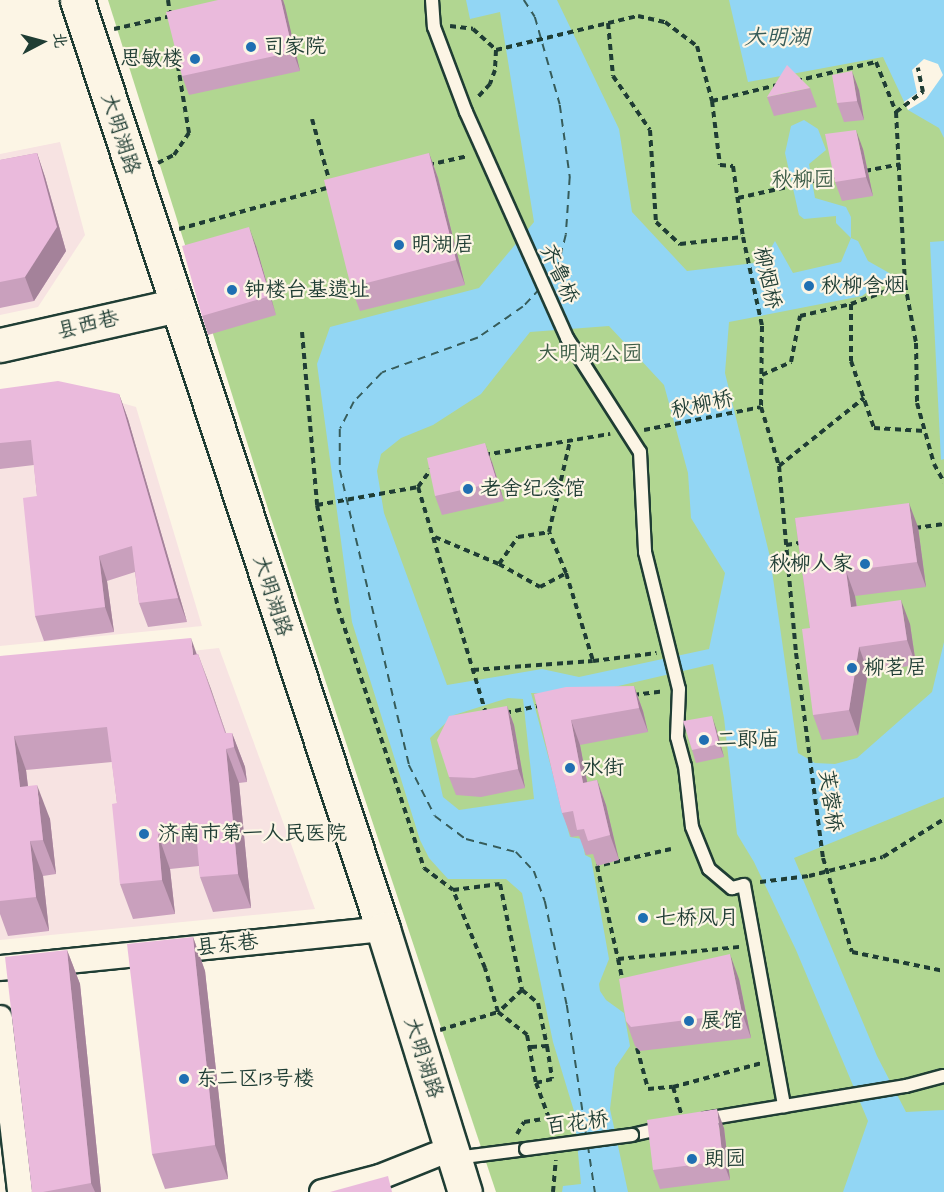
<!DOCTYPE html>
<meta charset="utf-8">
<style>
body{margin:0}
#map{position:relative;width:944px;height:1192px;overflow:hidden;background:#fcf5e5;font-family:"Architects Daughter","LXGW WenKai TC",sans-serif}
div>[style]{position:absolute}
.built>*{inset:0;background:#f7e3e2}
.green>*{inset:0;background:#b1d691}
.water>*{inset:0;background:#92d6f4}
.pier>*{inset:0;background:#fcf5e5}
.ferry>*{height:1.5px;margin-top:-0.75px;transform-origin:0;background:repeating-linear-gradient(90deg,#365c5a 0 8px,transparent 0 14px)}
.path>*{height:4px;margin-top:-2px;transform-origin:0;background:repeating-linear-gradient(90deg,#1f3d34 0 6px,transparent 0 10.5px)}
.roads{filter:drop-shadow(2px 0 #1f3d34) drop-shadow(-2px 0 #1f3d34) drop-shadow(0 2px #1f3d34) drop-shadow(0 -2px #1f3d34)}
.service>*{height:12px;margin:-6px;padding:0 6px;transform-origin:6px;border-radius:6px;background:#fcf5e5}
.minor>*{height:24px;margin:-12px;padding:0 12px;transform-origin:12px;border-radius:12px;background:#fcf5e5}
.secondary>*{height:33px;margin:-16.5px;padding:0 16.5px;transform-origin:16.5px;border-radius:16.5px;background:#fcf5e5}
.bridges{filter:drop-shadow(2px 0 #1f3d34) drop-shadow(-2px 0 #1f3d34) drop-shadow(0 2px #1f3d34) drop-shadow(0 -2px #1f3d34)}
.service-bridge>*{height:12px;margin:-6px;padding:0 6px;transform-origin:6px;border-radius:6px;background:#fcf5e5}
.wall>*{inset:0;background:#c9a0bd}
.shaded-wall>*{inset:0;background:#a4829a}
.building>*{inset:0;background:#eabadc}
.dots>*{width:16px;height:16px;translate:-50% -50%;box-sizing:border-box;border:3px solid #fcf5e5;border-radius:50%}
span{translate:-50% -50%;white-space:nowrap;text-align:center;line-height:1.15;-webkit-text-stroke:4.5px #fcf5e5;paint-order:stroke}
.poi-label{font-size:21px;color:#1f3d34}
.left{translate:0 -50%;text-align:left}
.right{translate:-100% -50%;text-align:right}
.street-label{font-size:21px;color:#1f3d34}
.park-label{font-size:21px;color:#3c5c47}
.water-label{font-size:22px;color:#365c5a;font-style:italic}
.north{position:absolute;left:12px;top:12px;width:60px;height:60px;-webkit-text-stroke:4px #fcf5e5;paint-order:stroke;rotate:84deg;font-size:16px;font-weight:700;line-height:24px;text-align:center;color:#1f3d34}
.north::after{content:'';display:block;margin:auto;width:21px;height:27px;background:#1f3d34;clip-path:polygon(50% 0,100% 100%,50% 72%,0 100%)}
</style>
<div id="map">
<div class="built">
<i style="clip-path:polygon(60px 142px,85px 235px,38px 307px,0 315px,0 154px)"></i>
<i style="clip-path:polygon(62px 386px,136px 407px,202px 626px,0 646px,0 395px)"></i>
<i style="clip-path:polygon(219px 648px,315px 909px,0 940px,0 672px)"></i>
</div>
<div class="green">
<i style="clip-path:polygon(108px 0,944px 0,944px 1192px,496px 1192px,269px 512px)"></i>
</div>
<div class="water">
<i style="clip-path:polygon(evenodd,466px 0,557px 0,619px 129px,632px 212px,687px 271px,763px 262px,775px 241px,793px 273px,841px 262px,851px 238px,836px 223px,836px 216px,804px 219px,799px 215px,785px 153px,791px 126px,804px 120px,818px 129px,826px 150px,809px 164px,815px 198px,846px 207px,851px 217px,851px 238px,858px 241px,868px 261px,891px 274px,862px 296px,729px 322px,725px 373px,770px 557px,798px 753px,815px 763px,835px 764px,857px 758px,932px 692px,944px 642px,944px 797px,794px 858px,877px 1056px,906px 1112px,944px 1110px,944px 1192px,843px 1192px,868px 1121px,796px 950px,754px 862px,737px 834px,724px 718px,713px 664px,584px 694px,531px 693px,570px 837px,582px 839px,585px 855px,591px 858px,609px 959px,599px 984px,600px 991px,606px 1000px,624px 1013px,630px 1046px,615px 1068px,610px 1109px,628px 1192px,562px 1192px,563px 1186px,581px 1184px,574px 1111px,553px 1042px,522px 893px,506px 879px,448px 879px,429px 858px,420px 840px,352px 622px,317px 364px,330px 327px,479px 288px,534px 222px,500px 12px,470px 19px,466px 0,609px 326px,664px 385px,688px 473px,691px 518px,725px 573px,709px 649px,579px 677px,542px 669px,447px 685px,384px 513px,377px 471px,381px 454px,401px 438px,433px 425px,481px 394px,530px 332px,609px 326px,466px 0,508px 698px,523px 699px,534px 799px,459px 810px,443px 797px,430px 738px,454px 715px,508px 698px)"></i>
<i style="clip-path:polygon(729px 0,944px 0,944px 138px,939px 128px,908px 110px,883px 57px,748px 82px)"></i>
<i style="clip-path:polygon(944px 241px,944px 459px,941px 460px,930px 242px)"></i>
</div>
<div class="pier">
<i style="clip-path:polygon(924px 59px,938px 64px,943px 75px,926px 99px,908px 110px,904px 102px,917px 93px,912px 70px)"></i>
</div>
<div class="ferry">
<i style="left:524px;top:0;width:20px;rotate:57deg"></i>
<i style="left:535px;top:17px;width:91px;rotate:74.1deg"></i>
<i style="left:560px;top:105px;width:73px;rotate:82.1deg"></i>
<i style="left:570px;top:177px;width:58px;rotate:93.9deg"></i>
<i style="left:566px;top:235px;width:37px;rotate:104deg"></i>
<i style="left:557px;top:271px;width:14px;rotate:135deg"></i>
<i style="left:540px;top:289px;width:25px;rotate:133deg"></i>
<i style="left:523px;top:307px;width:55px;rotate:145.4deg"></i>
<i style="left:478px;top:338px;width:102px;rotate:160deg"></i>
<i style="left:382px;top:373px;width:40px;rotate:134deg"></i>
<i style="left:354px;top:402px;width:30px;rotate:117deg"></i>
<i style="left:340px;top:429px;width:41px;rotate:90deg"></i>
<i style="left:340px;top:470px;width:303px;rotate:76.8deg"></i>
<i style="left:409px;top:765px;width:57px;rotate:63deg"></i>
<i style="left:435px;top:816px;width:39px;rotate:37deg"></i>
<i style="left:466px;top:839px;width:52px;rotate:14.6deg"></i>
<i style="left:516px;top:852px;width:26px;rotate:47deg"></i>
<i style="left:534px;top:871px;width:32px;rotate:70deg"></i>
<i style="left:545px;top:901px;width:106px;rotate:78.1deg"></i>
<i style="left:567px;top:1005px;width:130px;rotate:81.6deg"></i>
<i style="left:588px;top:1145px;width:48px;rotate:81.5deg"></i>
</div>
<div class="path">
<i style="left:168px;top:0;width:14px;rotate:82deg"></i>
<i style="left:608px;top:23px;width:53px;rotate:84.6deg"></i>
<i style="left:613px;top:76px;width:65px;rotate:55.6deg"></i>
<i style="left:650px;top:130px;width:92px;rotate:86.3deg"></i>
<i style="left:656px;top:222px;width:33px;rotate:43deg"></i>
<i style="left:680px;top:244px;width:63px;rotate:-6.3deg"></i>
<i style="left:450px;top:26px;width:23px;rotate:7deg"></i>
<i style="left:473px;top:29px;width:31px;rotate:42deg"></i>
<i style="left:496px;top:50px;width:20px;rotate:93deg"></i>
<i style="left:495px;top:70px;width:15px;rotate:110deg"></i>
<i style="left:490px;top:84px;width:19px;rotate:133deg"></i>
<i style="left:114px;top:29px;width:58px;rotate:-12.8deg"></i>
<i style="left:496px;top:50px;width:146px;rotate:-13.5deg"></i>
<i style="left:638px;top:16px;width:28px;rotate:13deg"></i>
<i style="left:665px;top:22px;width:40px;rotate:37deg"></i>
<i style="left:697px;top:46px;width:57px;rotate:74.7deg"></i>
<i style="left:712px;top:101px;width:67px;rotate:-13.8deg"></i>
<i style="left:796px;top:81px;width:82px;rotate:-13.4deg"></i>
<i style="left:876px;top:62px;width:54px;rotate:68.2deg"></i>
<i style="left:896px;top:112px;width:172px;rotate:87deg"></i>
<i style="left:905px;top:284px;width:60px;rotate:79.4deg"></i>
<i style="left:916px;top:343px;width:60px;rotate:89deg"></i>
<i style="left:917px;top:403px;width:63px;rotate:74.4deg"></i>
<i style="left:934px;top:464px;width:21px;rotate:61deg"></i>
<i style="left:712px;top:101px;width:64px;rotate:82.9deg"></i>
<i style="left:720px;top:165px;width:13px;rotate:4deg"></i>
<i style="left:733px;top:166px;width:72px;rotate:82deg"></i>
<i style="left:743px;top:237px;width:91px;rotate:77.9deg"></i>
<i style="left:762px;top:326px;width:81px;rotate:90.7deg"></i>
<i style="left:761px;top:407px;width:62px;rotate:73deg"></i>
<i style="left:779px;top:466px;width:188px;rotate:84.8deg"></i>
<i style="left:796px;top:653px;width:207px;rotate:82.5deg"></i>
<i style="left:823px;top:858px;width:98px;rotate:72.9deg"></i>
<i style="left:852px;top:952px;width:94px;rotate:11.7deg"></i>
<i style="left:896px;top:112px;width:34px;rotate:-37deg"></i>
<i style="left:923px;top:92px;width:25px;rotate:-102deg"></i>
<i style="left:312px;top:119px;width:66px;rotate:74.3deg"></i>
<i style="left:158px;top:163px;width:18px;rotate:-27deg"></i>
<i style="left:174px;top:155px;width:27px;rotate:-56deg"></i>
<i style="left:189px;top:133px;width:86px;rotate:-99.4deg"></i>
<i style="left:428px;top:165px;width:41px;rotate:-12.7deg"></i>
<i style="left:865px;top:171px;width:36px;rotate:-11deg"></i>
<i style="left:738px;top:198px;width:100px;rotate:-12.7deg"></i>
<i style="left:179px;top:229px;width:157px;rotate:-15.5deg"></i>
<i style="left:851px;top:304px;width:57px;rotate:90deg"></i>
<i style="left:851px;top:361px;width:71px;rotate:71.1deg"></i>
<i style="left:874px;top:428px;width:51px;rotate:3.4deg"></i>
<i style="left:302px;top:332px;width:174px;rotate:85deg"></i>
<i style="left:317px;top:505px;width:105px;rotate:78.5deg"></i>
<i style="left:338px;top:608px;width:274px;rotate:71.7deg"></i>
<i style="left:424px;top:868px;width:36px;rotate:37deg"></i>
<i style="left:453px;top:890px;width:47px;rotate:-7.3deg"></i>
<i style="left:500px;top:884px;width:108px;rotate:78.3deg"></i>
<i style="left:522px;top:990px;width:21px;rotate:39deg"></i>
<i style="left:538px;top:1003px;width:44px;rotate:78.2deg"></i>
<i style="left:547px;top:1046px;width:33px;rotate:81deg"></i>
<i style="left:552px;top:1079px;width:16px;rotate:166deg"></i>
<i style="left:762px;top:375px;width:32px;rotate:-24deg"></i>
<i style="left:791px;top:362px;width:47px;rotate:-78.9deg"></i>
<i style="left:800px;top:316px;width:52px;rotate:-13.2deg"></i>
<i style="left:851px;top:304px;width:58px;rotate:-20.3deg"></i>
<i style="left:644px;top:430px;width:119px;rotate:-11.1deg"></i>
<i style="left:484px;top:455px;width:128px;rotate:-9.5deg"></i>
<i style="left:779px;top:466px;width:109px;rotate:-38.7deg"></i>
<i style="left:418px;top:487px;width:237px;rotate:73.3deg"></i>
<i style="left:317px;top:505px;width:103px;rotate:-10.1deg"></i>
<i style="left:418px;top:487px;width:24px;rotate:-54deg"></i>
<i style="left:915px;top:528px;width:29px;rotate:-8deg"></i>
<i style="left:435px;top:537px;width:69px;rotate:22.9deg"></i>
<i style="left:499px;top:564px;width:33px;rotate:-55deg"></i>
<i style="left:518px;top:537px;width:31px;rotate:-9deg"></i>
<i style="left:549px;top:532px;width:93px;rotate:-77deg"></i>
<i style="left:786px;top:545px;width:18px;rotate:-9deg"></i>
<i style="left:499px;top:564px;width:47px;rotate:29.3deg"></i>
<i style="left:540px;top:587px;width:30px;rotate:-28deg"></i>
<i style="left:566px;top:573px;width:44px;rotate:-112.5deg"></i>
<i style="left:566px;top:573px;width:92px;rotate:72.9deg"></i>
<i style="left:593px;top:661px;width:64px;rotate:-7.2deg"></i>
<i style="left:473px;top:670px;width:120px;rotate:-4.3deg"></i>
<i style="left:633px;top:695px;width:31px;rotate:-7deg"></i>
<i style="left:505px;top:713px;width:38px;rotate:-12deg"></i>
<i style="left:671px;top:849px;width:76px;rotate:167.1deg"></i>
<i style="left:597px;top:866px;width:95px;rotate:77.3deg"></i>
<i style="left:618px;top:959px;width:122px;rotate:-5.7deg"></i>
<i style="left:760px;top:882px;width:49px;rotate:-7deg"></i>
<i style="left:809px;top:876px;width:76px;rotate:-14.4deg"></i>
<i style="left:883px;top:857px;width:72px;rotate:-31.9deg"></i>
<i style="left:618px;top:959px;width:24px;rotate:78deg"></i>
<i style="left:522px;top:990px;width:33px;rotate:137deg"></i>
<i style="left:498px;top:1012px;width:37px;rotate:38deg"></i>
<i style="left:527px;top:1035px;width:49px;rotate:79.4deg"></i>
<i style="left:536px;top:1083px;width:49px;rotate:69.7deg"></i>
<i style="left:440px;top:1030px;width:61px;rotate:-17.2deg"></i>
<i style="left:498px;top:1012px;width:46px;rotate:-106.5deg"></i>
<i style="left:485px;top:968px;width:84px;rotate:-112.3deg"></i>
<i style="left:531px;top:1047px;width:16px;rotate:-4deg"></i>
<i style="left:637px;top:1048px;width:42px;rotate:75deg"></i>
<i style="left:648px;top:1089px;width:25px;rotate:-5deg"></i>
<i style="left:673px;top:1087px;width:92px;rotate:-15.1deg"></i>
<i style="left:673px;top:1087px;width:31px;rotate:73deg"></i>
<i style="left:517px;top:1134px;width:14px;rotate:-60deg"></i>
<i style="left:524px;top:1122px;width:26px;rotate:-9deg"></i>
<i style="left:553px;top:1192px;width:32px;rotate:-85deg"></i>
</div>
<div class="roads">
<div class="service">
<i style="left:432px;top:0;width:27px;rotate:86deg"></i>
<i style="left:434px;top:27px;width:91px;rotate:69.4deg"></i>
<i style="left:466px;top:112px;width:248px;rotate:65.9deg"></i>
<i style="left:567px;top:338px;width:135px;rotate:57.4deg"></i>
<i style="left:640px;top:452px;width:100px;rotate:87.1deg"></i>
<i style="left:645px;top:552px;width:141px;rotate:76.1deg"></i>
<i style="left:679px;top:689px;width:48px;rotate:92.4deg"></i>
<i style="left:677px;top:737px;width:30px;rotate:75deg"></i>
<i style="left:685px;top:766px;width:61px;rotate:83.5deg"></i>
<i style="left:692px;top:827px;width:45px;rotate:68deg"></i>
<i style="left:709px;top:869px;width:30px;rotate:40deg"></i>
<i style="left:732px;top:888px;width:12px;rotate:-14deg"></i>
<i style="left:744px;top:885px;width:225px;rotate:79.7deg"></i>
<i style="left:706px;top:1119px;width:203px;rotate:-9.4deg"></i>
<i style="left:906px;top:1086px;width:39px;rotate:-15deg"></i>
<i style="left:632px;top:1135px;width:32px;rotate:-13deg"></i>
<i style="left:456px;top:1158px;width:71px;rotate:-7.3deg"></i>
</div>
<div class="minor">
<i style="left:0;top:968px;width:385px;rotate:-5.8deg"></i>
<i style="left:0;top:1018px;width:175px;rotate:83.4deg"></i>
<i style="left:322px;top:1192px;width:60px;rotate:-14.5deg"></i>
<i style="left:380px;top:1177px;width:59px;rotate:-21.8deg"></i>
</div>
<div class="secondary">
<i style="left:77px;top:0;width:978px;rotate:71.77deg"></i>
<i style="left:383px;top:929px;width:275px;rotate:72.7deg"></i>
<i style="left:0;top:345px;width:181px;rotate:-12.7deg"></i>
</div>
</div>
<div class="bridges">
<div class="service-bridge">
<i style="left:526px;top:1149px;width:107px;rotate:-7.5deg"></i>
</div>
</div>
<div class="wall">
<i style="clip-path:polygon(218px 0,283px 0,300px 71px,189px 95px,182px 76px)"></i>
<i style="clip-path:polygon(810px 88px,817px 107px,774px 116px,767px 97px)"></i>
<i style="clip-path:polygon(859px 90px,864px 120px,844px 122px,837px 103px)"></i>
<i style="clip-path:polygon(863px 149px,873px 196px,842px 201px,835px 182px)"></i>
<i style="clip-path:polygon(37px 153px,45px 177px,66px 251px,34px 301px,0 308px,0 160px)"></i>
<i style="clip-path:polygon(429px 153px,438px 178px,465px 285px,360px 311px,351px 287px)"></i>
<i style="clip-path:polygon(256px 246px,276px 315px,208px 335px,202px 316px)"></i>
<i style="clip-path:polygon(0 389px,119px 394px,128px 419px,187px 622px,148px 627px,139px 603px,135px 572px,107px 581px,114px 632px,44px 641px,35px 616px,37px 496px,34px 465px,0 469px)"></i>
<i style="clip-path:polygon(492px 462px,504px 501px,442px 515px,435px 496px)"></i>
<i style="clip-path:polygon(795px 518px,918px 527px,926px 587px,855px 596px,857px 606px,910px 624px,916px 665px,868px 672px,858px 735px,822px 740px,813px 715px,810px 628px)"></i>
<i style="clip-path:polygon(198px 654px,226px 733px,232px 733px,245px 767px,247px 782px,239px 783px,251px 908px,213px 912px,200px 877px,199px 866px,170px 869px,175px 914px,133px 919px,120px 884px,117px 803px,112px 762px,26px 770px,28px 786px,50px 819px,56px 874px,43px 876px,49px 931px,8px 936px,0 914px,0 656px)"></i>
<i style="clip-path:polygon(634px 686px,643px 711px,648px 732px,580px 745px,587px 782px,597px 780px,606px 805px,619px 860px,597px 866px,593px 854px,586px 855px,579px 836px,571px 837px,562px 813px,534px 694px)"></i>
<i style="clip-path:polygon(507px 706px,514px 725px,525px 788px,481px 797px,456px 795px,449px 777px)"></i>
<i style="clip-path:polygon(716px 728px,724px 757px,696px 763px,692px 750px)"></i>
<i style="clip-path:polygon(193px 937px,205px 971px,228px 1179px,165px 1189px,152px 1154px)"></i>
<i style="clip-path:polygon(67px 950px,80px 984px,101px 1192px,32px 1192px)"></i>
<i style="clip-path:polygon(739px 979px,751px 1038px,640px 1051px,635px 1046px,626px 1021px)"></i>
<i style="clip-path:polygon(724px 1128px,730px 1180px,660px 1189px,653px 1170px)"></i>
</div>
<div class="shaded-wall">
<i style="clip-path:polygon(281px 0,283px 0,285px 6px,300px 71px,293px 52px)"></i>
<i style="clip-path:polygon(852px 71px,859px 90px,864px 120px,857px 101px)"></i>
<i style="clip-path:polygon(856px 130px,863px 149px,873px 196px,866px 177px)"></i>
<i style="clip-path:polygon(37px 153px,45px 177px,66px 251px,34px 301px,25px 277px)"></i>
<i style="clip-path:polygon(429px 153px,438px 178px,465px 285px,456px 260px)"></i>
<i style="clip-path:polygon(249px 227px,256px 246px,276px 315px,270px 296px)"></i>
<i style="clip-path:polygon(119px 394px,128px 419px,187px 622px,178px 598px)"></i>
<i style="clip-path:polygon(485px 443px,492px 462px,504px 501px,497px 482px)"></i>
<i style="clip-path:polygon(909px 503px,918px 527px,926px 587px,917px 562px)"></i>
<i style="clip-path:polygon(99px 556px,107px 581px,114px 632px,105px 607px)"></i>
<i style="clip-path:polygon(846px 571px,855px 596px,860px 631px,851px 607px)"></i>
<i style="clip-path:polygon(901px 600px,910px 624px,916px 665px,907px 640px)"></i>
<i style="clip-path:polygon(191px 638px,203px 672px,193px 655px)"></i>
<i style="clip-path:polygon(859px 647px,868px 672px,858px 735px,849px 710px)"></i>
<i style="clip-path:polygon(198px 654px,211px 689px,231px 748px)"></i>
<i style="clip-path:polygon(634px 686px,643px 711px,648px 732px,639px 708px)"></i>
<i style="clip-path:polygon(507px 706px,514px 725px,525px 788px,518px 769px)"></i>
<i style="clip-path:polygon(712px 716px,716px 728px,724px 757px,719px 744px)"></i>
<i style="clip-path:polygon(571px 720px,580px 745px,592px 807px,583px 783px)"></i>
<i style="clip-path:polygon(232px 733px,245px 767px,247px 782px,234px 747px)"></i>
<i style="clip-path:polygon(14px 736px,26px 770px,32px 822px,20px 787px)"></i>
<i style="clip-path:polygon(226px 749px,239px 783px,251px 908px,238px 874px)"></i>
<i style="clip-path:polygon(597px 780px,606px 805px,619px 860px,610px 835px)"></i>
<i style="clip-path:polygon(37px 785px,50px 819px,56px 874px,43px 840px)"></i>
<i style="clip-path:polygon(158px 834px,170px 869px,175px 914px,162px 880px)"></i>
<i style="clip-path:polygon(30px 841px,43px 876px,49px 931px,36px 897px)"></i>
<i style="clip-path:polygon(193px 937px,205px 971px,228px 1179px,215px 1145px)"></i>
<i style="clip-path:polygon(67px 950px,80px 984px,101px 1192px,95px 1192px,91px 1183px)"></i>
<i style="clip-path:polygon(730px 954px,739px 979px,751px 1038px,742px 1013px)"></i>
<i style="clip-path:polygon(717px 1109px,724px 1128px,730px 1180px,723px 1161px)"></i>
</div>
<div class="building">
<i style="clip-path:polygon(218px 0,281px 0,293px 52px,182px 76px,166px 12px)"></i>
<i style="clip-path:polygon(787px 65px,810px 88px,767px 97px)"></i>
<i style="clip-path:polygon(852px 71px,857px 101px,837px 103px,832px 75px)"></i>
<i style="clip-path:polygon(856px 130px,866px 177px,835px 182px,825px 134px)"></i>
<i style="clip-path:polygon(37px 153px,57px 227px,25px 277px,0 282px,0 160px)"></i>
<i style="clip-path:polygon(429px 153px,456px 260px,351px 287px,324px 180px)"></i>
<i style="clip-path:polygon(249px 227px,270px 296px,202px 316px,182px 246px)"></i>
<i style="clip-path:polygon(58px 381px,119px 394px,178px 598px,139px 603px,132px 546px,99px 556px,105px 607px,35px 616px,23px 498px,37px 496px,31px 440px,0 443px,0 389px)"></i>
<i style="clip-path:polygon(485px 443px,497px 482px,435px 496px,427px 458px)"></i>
<i style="clip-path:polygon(909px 503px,917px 562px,846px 571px,851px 607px,901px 600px,907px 640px,859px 647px,849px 710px,813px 715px,802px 629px,810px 628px,795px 518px)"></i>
<i style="clip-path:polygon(191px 638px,193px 655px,198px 654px,225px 733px,232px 733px,234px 747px,226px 749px,238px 874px,200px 877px,196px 830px,158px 834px,162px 880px,120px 884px,112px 804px,117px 803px,107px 727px,14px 736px,20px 787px,37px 785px,43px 840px,30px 841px,36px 897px,0 901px,0 656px)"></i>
<i style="clip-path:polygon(634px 686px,639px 708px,571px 720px,583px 783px,597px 780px,610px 835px,588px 841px,584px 829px,577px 830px,573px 811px,562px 813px,534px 694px,566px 687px)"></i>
<i style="clip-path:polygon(507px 706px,518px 769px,474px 778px,449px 777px,437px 740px,449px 716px)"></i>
<i style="clip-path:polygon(712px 716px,719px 744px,692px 750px,683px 721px)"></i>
<i style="clip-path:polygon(193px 937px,215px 1145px,152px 1154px,127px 944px)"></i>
<i style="clip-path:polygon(67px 950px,91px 1183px,43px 1192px,32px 1192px,5px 957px)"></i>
<i style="clip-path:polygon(730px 954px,742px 1013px,631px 1027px,626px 1021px,619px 979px)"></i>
<i style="clip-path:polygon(717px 1109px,723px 1161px,653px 1170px,647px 1120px)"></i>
<i style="clip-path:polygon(388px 1176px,392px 1192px,330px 1192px)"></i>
</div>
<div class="dots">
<i style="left:251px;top:47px;background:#1f6fb2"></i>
<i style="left:195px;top:59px;background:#1f6fb2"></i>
<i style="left:399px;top:245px;background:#1f6fb2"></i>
<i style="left:809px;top:286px;background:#1f6fb2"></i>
<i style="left:232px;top:290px;background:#1f6fb2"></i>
<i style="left:468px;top:489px;background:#1f6fb2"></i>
<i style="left:865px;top:564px;background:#1f6fb2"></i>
<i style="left:852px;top:668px;background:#1f6fb2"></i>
<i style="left:704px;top:740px;background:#1f6fb2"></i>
<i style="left:570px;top:768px;background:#1f6fb2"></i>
<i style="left:144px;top:834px;background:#1f6fb2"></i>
<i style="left:643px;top:918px;background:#1f6fb2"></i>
<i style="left:689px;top:1021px;background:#1f6fb2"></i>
<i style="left:184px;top:1079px;background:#1f6fb2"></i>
<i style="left:692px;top:1159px;background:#1f6fb2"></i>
</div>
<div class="poi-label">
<span class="left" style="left:263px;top:47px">司家院</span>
<span class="right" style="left:183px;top:59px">思敏楼</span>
<span class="left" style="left:411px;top:245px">明湖居</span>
<span class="left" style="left:821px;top:286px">秋柳含烟</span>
<span class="left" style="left:244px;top:290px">钟楼台基遗址</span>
<span class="left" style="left:480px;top:489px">老舍纪念馆</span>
<span class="right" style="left:853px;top:564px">秋柳人家</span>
<span class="left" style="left:864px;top:668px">柳茗居</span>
<span class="left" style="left:716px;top:740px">二郎庙</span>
<span class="left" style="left:582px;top:768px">水街</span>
<span class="left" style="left:158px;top:834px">济南市第一人民医院</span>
<span class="left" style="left:655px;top:918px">七桥风月</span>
<span class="left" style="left:701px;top:1021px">展馆</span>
<span class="left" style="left:196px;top:1079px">东二区13号楼</span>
<span class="left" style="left:704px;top:1159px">朗园</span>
</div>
<div class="street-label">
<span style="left:120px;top:134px;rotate:72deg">大明湖路</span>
<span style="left:559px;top:274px;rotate:65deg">齐鲁桥</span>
<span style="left:767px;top:278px;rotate:78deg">柳烟桥</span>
<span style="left:88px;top:325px;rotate:-13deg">县西巷</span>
<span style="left:702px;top:405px;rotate:-12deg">秋柳桥</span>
<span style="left:272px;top:596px;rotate:72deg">大明湖路</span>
<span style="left:830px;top:801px;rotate:82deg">芙蓉桥</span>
<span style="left:227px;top:945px;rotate:-6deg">县东巷</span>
<span style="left:423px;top:1058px;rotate:72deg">大明湖路</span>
<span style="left:577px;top:1123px;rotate:-7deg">百花桥</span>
</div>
<div class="park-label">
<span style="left:803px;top:180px">秋柳园</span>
<span style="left:590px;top:354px">大明湖公园</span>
</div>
<div class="water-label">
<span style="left:777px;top:38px">大明湖</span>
</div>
<div class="north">北</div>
</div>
